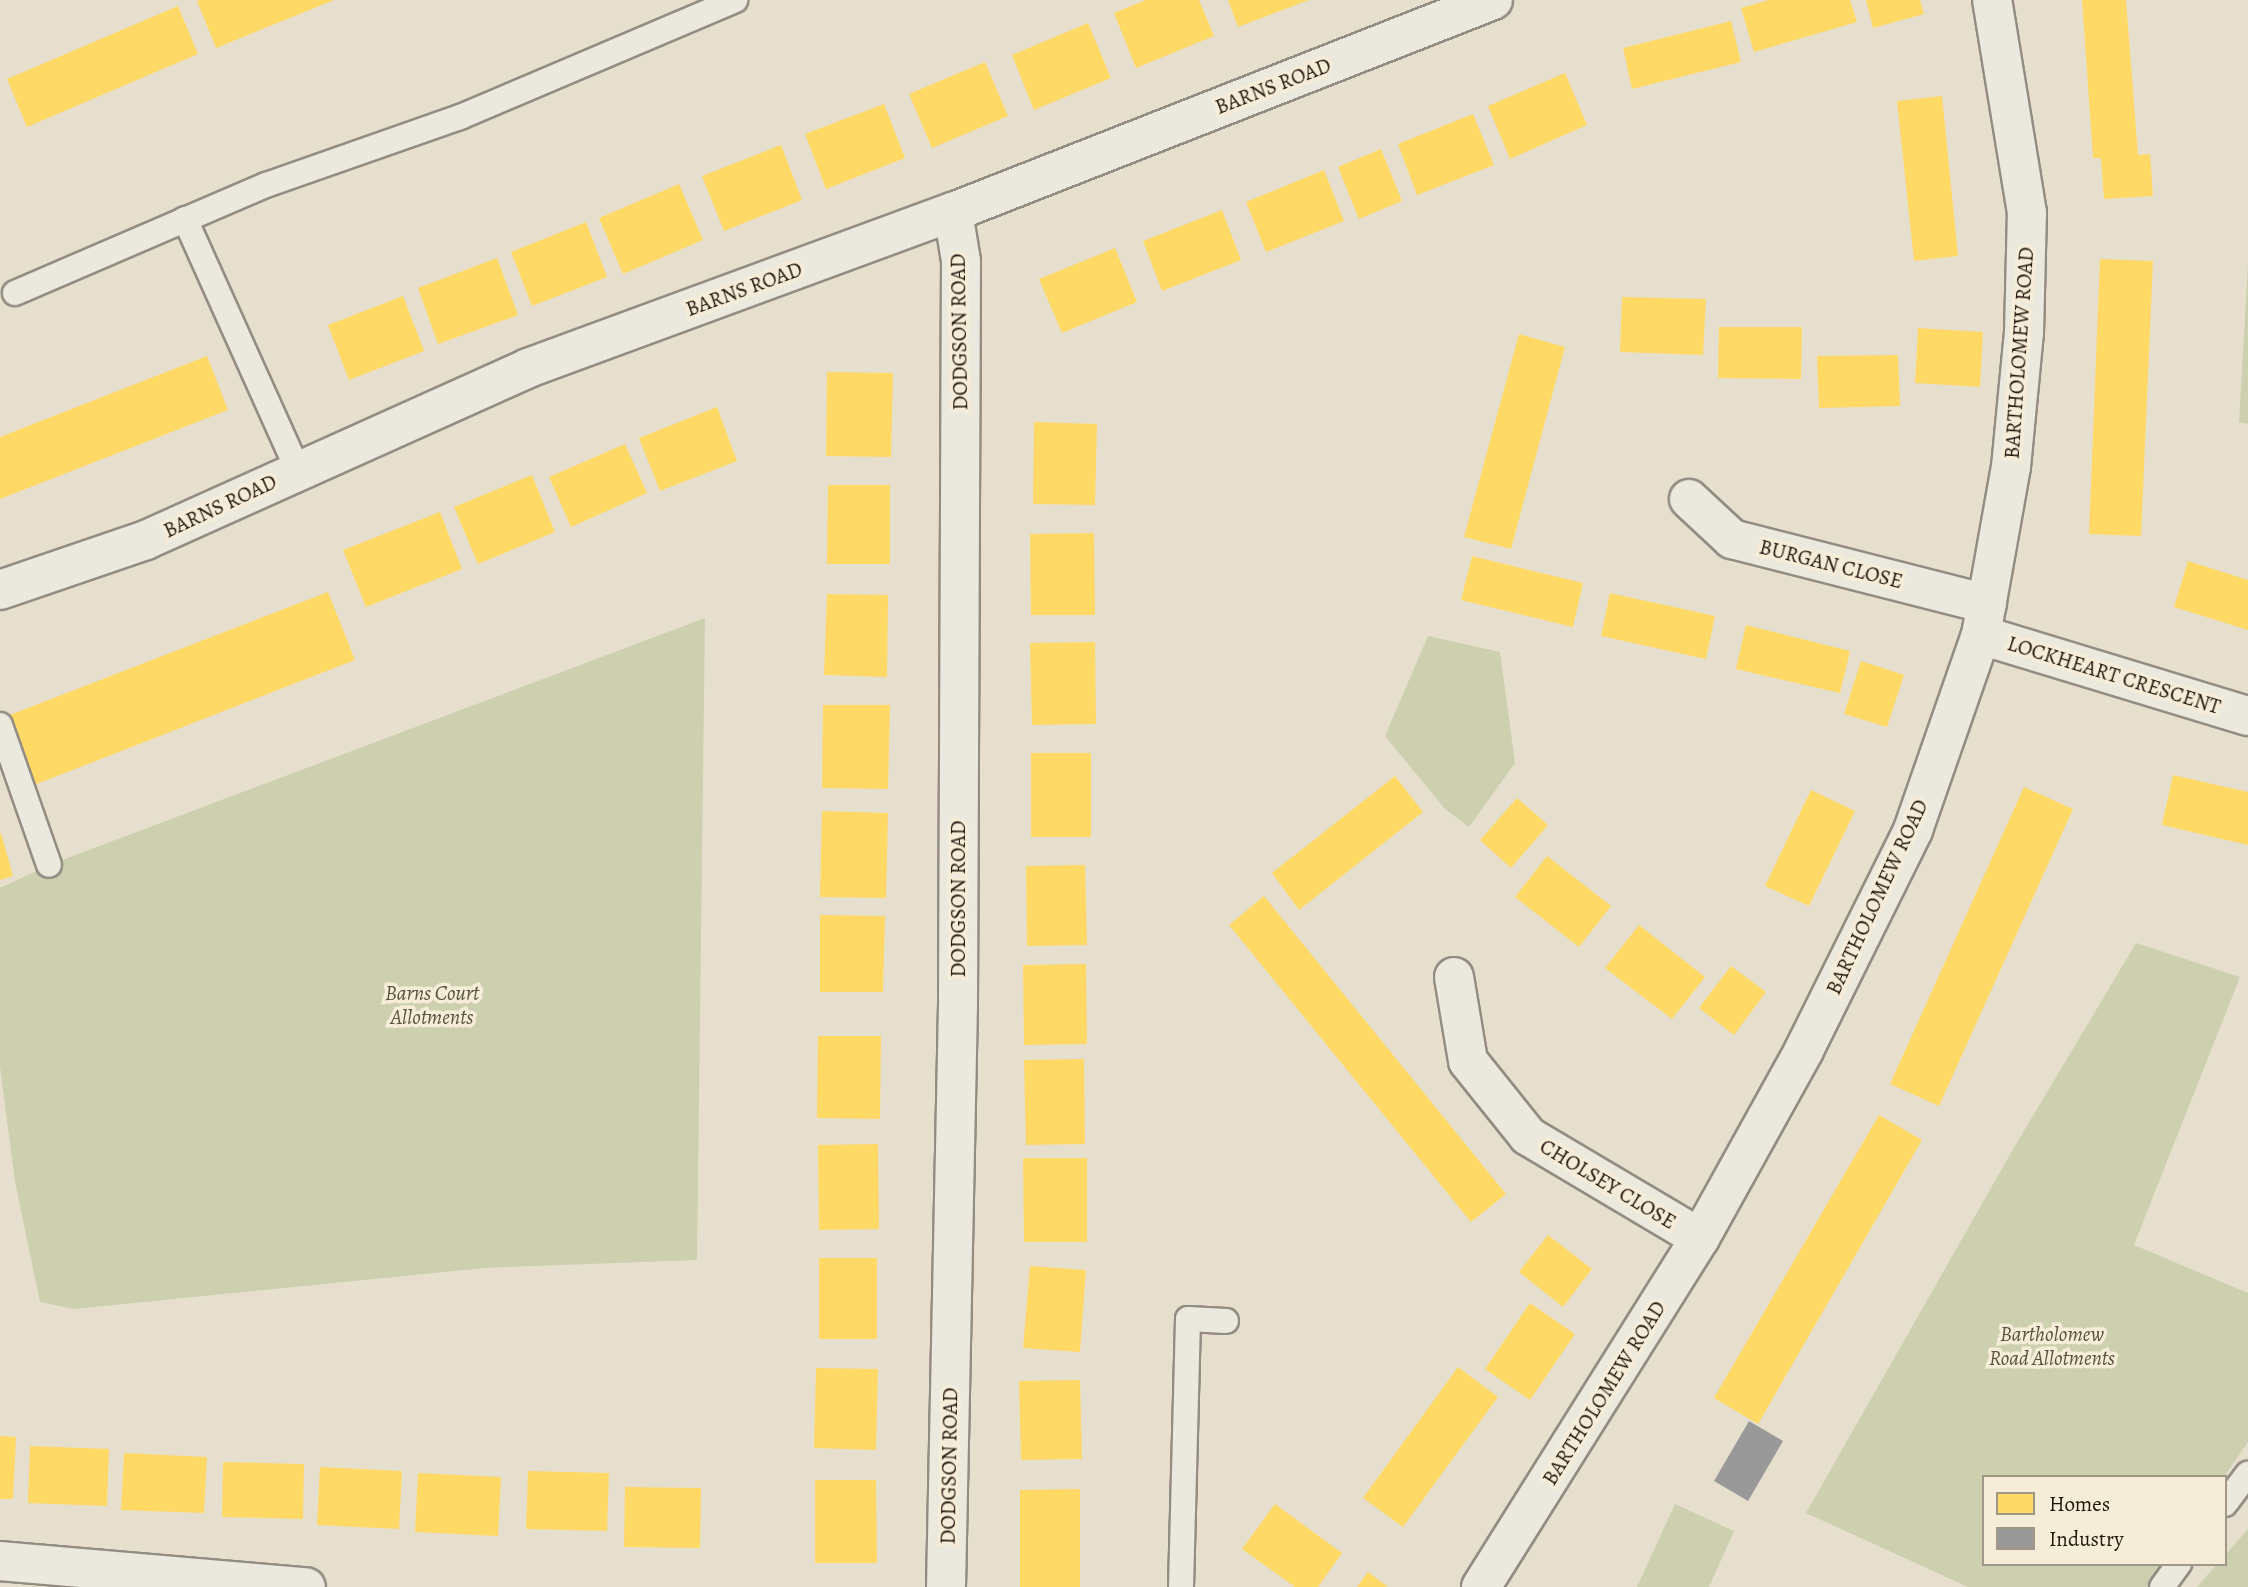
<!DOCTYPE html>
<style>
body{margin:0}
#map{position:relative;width:2248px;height:1587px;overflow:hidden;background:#e6dfce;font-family:Alegreya,serif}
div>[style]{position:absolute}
.green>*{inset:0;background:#ccd0af}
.homes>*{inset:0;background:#ffd966}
.industry>*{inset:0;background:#999}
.roads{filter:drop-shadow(2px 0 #928c82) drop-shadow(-2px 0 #928c82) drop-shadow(0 2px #928c82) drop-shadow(0 -2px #928c82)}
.service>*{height:24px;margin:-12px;padding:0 12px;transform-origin:12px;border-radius:12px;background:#ebe8de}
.minor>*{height:38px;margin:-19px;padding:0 19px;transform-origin:19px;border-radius:19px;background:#ebe8de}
.tertiary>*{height:38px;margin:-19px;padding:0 19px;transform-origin:19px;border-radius:19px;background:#ebe8de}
span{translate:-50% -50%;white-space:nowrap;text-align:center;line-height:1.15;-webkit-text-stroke:7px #f5edd8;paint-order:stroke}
.street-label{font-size:21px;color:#24160d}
.park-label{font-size:21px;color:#57533d;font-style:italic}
.legend{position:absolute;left:1982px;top:1475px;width:245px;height:91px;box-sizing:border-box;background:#f5edd8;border:2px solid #a19787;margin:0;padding:9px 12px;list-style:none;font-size:21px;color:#24160d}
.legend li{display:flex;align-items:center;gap:14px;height:35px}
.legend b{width:35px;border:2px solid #a19787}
</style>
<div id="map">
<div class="green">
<i style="clip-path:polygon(2248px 265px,2248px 424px,2239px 422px)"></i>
<i style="clip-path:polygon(705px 618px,697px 1260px,484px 1268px,74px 1309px,40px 1302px,15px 1182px,0 1067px,0 888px,49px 865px)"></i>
<i style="clip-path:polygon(1428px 636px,1500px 652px,1515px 763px,1469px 827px,1445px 809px,1385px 736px)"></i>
<i style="clip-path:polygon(2136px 943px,2240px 977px,2134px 1245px,2248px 1293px,2248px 1442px,2224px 1477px,1984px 1477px,1984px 1564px,2162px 1564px,2146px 1587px,1968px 1587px,1806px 1513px,2012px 1151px)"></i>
<i style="clip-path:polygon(1675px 1504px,1734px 1531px,1709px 1587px,1637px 1587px)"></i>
<i style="clip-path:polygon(2248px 1529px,2248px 1587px,2197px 1587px,2217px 1564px,2225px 1564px,2225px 1555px)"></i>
</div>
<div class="homes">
<i style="clip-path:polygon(200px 0,334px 0,216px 48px,197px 1px)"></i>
<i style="clip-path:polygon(1146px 0,1199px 0,1214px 36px,1136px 68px,1114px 13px)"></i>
<i style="clip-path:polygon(1228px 0,1309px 0,1238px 27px)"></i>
<i style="clip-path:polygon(1769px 0,1850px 0,1857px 22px,1754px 52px,1741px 8px)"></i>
<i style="clip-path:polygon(1866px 0,1920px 0,1924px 14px,1873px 28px)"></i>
<i style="clip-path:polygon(2082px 0,2126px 0,2138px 155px,2150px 154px,2153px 196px,2104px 199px,2101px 158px,2093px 158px)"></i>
<i style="clip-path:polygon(178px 6px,198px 54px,27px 127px,7px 79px)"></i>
<i style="clip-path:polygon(1731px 21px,1741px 62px,1632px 89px,1623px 48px)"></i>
<i style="clip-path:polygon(1088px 23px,1111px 78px,1034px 110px,1012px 55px)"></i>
<i style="clip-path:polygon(985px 62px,1008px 116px,932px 148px,909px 94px)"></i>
<i style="clip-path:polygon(1565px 73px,1587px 125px,1510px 159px,1488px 106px)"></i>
<i style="clip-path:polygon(1942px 96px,1958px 256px,1914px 261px,1897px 101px)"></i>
<i style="clip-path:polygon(884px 104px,905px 158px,826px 189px,805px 134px)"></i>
<i style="clip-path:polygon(1473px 114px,1494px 165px,1417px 195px,1398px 144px)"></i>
<i style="clip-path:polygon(781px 145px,802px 200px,724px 231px,702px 176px)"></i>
<i style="clip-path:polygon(1381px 149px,1402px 201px,1359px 219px,1338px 167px)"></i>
<i style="clip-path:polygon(1324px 170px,1344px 221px,1266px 252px,1246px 202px)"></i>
<i style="clip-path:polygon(679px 184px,703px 240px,623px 274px,599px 218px)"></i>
<i style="clip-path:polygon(1222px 210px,1241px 260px,1162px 291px,1143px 241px)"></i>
<i style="clip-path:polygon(586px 222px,607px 277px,532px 306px,511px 252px)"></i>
<i style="clip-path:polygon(1115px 248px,1137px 302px,1062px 333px,1039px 279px)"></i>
<i style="clip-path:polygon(497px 258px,518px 315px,438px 344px,418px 288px)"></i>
<i style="clip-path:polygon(2100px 259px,2153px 261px,2141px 536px,2089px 534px)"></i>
<i style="clip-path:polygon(403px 296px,424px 351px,349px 380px,328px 325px)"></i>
<i style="clip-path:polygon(1622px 297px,1706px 299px,1703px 355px,1620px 352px)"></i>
<i style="clip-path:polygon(1719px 327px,1802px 327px,1801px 379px,1718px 378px)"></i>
<i style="clip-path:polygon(1918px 328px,1983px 332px,1980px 387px,1915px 383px)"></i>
<i style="clip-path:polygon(1519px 334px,1565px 347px,1511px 549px,1464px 537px)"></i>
<i style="clip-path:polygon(1898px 355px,1900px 406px,1819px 408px,1817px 356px)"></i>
<i style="clip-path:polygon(207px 356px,228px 410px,0 499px,0 437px)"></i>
<i style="clip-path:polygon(827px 372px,893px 373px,891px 457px,826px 456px)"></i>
<i style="clip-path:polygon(717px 407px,737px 461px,660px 491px,639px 438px)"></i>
<i style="clip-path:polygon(1034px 422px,1097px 424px,1095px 505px,1033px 504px)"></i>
<i style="clip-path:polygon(625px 444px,647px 493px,571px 527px,549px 477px)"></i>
<i style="clip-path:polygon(532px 475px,555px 532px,478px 564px,454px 507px)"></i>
<i style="clip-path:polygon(828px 485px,890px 485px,890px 564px,827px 564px)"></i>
<i style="clip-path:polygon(440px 512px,462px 569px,366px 607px,343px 550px)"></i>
<i style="clip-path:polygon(1094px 533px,1095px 615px,1031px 615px,1030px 534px)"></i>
<i style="clip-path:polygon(1472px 556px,1583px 583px,1573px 627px,1461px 600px)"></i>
<i style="clip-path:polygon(2188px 561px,2248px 580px,2248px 630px,2174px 607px)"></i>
<i style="clip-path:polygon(328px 592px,355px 660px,29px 787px,2px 718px)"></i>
<i style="clip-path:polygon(1610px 593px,1715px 616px,1706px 659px,1601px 636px)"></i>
<i style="clip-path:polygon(827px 594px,888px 595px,887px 677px,824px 675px)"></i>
<i style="clip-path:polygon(1746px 625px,1850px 651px,1840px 693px,1736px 669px)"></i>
<i style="clip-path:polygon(1095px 642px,1096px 724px,1032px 725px,1030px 643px)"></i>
<i style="clip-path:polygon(1861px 661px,1904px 675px,1887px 727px,1844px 714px)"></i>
<i style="clip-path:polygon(823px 705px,890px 705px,888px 789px,822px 788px)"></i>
<i style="clip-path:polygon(1031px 753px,1091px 753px,1091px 837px,1031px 837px)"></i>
<i style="clip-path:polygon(2173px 775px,2248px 792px,2248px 845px,2162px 825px)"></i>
<i style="clip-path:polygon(1395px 776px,1423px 812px,1299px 910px,1272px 873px)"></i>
<i style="clip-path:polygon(2024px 787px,2073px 809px,1939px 1106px,1890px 1084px)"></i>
<i style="clip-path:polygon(1811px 790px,1855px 811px,1809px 906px,1765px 886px)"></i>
<i style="clip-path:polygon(1517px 798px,1548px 825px,1511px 868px,1480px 840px)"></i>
<i style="clip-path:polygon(822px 811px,888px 813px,886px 898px,820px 897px)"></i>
<i style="clip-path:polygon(1px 833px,13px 876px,0 880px,0 834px)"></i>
<i style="clip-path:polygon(1547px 856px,1611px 906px,1579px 947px,1515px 897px)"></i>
<i style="clip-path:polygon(1085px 865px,1087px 945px,1027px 946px,1026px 866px)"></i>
<i style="clip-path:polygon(1264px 896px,1506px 1194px,1471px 1222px,1229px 925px)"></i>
<i style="clip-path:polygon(820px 915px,885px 916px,883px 992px,820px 992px)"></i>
<i style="clip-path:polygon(1639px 925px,1705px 977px,1672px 1019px,1605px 968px)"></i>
<i style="clip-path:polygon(1086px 964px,1087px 1044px,1024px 1045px,1023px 965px)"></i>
<i style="clip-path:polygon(1731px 966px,1766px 992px,1734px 1035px,1699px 1008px)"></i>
<i style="clip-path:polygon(818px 1036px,881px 1036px,880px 1119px,817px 1118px)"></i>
<i style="clip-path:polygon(1084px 1059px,1085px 1144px,1026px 1145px,1024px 1060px)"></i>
<i style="clip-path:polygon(1879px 1115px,1922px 1140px,1758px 1424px,1714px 1398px)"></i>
<i style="clip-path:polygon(878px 1144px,879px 1229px,819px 1230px,818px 1145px)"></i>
<i style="clip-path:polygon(1023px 1158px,1087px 1158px,1087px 1242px,1024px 1242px)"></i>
<i style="clip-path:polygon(1548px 1235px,1592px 1269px,1563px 1307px,1519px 1272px)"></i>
<i style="clip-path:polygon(819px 1258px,877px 1258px,877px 1339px,819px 1339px)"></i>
<i style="clip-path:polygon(1030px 1266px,1086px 1270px,1080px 1352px,1023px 1348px)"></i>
<i style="clip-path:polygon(1530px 1303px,1575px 1334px,1530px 1400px,1485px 1369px)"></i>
<i style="clip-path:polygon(1458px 1367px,1498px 1397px,1403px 1527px,1363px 1498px)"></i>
<i style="clip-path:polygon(816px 1368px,878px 1369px,876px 1450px,814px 1448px)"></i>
<i style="clip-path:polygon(1080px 1380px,1082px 1459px,1021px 1460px,1019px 1381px)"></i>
<i style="clip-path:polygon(0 1436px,16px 1437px,13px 1499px,0 1499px)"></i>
<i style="clip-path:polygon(30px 1446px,109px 1449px,107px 1506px,28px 1503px)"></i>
<i style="clip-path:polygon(124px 1453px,207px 1457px,204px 1513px,121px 1510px)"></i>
<i style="clip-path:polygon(223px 1462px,304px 1464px,303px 1519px,222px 1517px)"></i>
<i style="clip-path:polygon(320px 1467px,402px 1471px,399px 1529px,317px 1525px)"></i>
<i style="clip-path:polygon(528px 1471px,609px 1473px,607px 1531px,526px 1529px)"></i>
<i style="clip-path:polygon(418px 1473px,501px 1477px,498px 1536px,415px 1532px)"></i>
<i style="clip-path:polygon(815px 1480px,876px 1480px,877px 1563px,815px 1563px)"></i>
<i style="clip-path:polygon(625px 1487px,701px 1488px,700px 1548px,624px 1547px)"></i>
<i style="clip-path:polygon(1080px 1489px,1080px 1587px,1020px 1587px,1020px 1490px)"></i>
<i style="clip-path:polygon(1275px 1504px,1342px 1553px,1318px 1587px,1295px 1587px,1242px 1549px)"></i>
<i style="clip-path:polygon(1368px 1572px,1388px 1587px,1357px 1587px)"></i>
</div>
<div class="industry">
<i style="clip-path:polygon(1749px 1421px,1783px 1441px,1748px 1501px,1714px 1481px)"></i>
</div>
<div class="roads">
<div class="service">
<i style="left:185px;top:219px;width:275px;rotate:65.8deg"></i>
<i style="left:15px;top:293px;width:273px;rotate:-23.3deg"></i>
<i style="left:266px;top:185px;width:206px;rotate:-19.3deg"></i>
<i style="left:460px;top:117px;width:299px;rotate:-23deg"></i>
<i style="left:0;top:725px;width:148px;rotate:70.7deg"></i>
<i style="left:2225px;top:1504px;width:38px;rotate:-53deg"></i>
<i style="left:1181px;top:1587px;width:268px;rotate:-88.5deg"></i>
<i style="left:1188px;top:1319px;width:38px;rotate:3deg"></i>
<i style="left:2162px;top:1587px;width:29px;rotate:-54deg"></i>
</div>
<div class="minor">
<i style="left:1689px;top:499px;width:59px;rotate:42.9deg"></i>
<i style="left:1732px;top:539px;width:263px;rotate:14.3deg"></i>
<i style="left:1981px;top:635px;width:279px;rotate:16.9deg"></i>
<i style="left:1454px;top:977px;width:85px;rotate:80.5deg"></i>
<i style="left:1468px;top:1061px;width:96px;rotate:51.3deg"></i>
<i style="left:1528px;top:1136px;width:200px;rotate:30.7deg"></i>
<i style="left:0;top:1561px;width:307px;rotate:4.9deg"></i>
<i style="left:946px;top:1587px;width:583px;rotate:-88.82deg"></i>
<i style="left:958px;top:1004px;width:743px;rotate:-89.77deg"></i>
<i style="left:961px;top:261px;width:50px;rotate:-99.3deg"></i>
<i style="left:1481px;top:1587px;width:412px;rotate:-57.9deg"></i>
<i style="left:1700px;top:1238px;width:215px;rotate:-61deg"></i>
<i style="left:1804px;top:1050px;width:246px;rotate:-63.6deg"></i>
<i style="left:1913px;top:830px;width:207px;rotate:-70.8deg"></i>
<i style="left:1981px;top:635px;width:171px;rotate:-79.9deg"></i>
<i style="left:2011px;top:467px;width:135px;rotate:-84.5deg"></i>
<i style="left:2024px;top:333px;width:120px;rotate:-88.6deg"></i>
<i style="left:2027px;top:213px;width:216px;rotate:-99.3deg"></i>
</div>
<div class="tertiary">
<i style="left:0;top:590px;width:154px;rotate:-18.9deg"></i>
<i style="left:146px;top:540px;width:419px;rotate:-24.2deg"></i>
<i style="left:528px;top:368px;width:453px;rotate:-20.2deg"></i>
<i style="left:953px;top:212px;width:580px;rotate:-21.43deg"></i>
</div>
</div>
<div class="street-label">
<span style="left:1273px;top:86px;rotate:-21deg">BARNS ROAD</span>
<span style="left:744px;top:289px;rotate:-20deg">BARNS ROAD</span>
<span style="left:959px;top:332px;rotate:-91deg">DODGSON ROAD</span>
<span style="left:2019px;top:353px;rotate:-86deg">BARTHOLOMEW ROAD</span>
<span style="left:220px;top:506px;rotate:-25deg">BARNS ROAD</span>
<span style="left:1831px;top:564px;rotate:14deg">BURGAN CLOSE</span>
<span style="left:2114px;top:675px;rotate:17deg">LOCKHEART CRESCENT</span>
<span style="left:1877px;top:897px;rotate:-65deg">BARTHOLOMEW ROAD</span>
<span style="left:958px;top:899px;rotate:-90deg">DODGSON ROAD</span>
<span style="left:1608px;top:1184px;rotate:31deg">CHOLSEY CLOSE</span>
<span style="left:1604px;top:1393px;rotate:-58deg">BARTHOLOMEW ROAD</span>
<span style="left:949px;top:1466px;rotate:-89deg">DODGSON ROAD</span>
</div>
<div class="park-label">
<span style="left:432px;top:1005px">Barns Court<br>Allotments</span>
<span style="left:2052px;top:1346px">Bartholomew<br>Road Allotments</span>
</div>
<ul class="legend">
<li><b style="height:19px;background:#ffd966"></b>Homes</li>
<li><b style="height:19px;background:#999"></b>Industry</li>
</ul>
</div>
